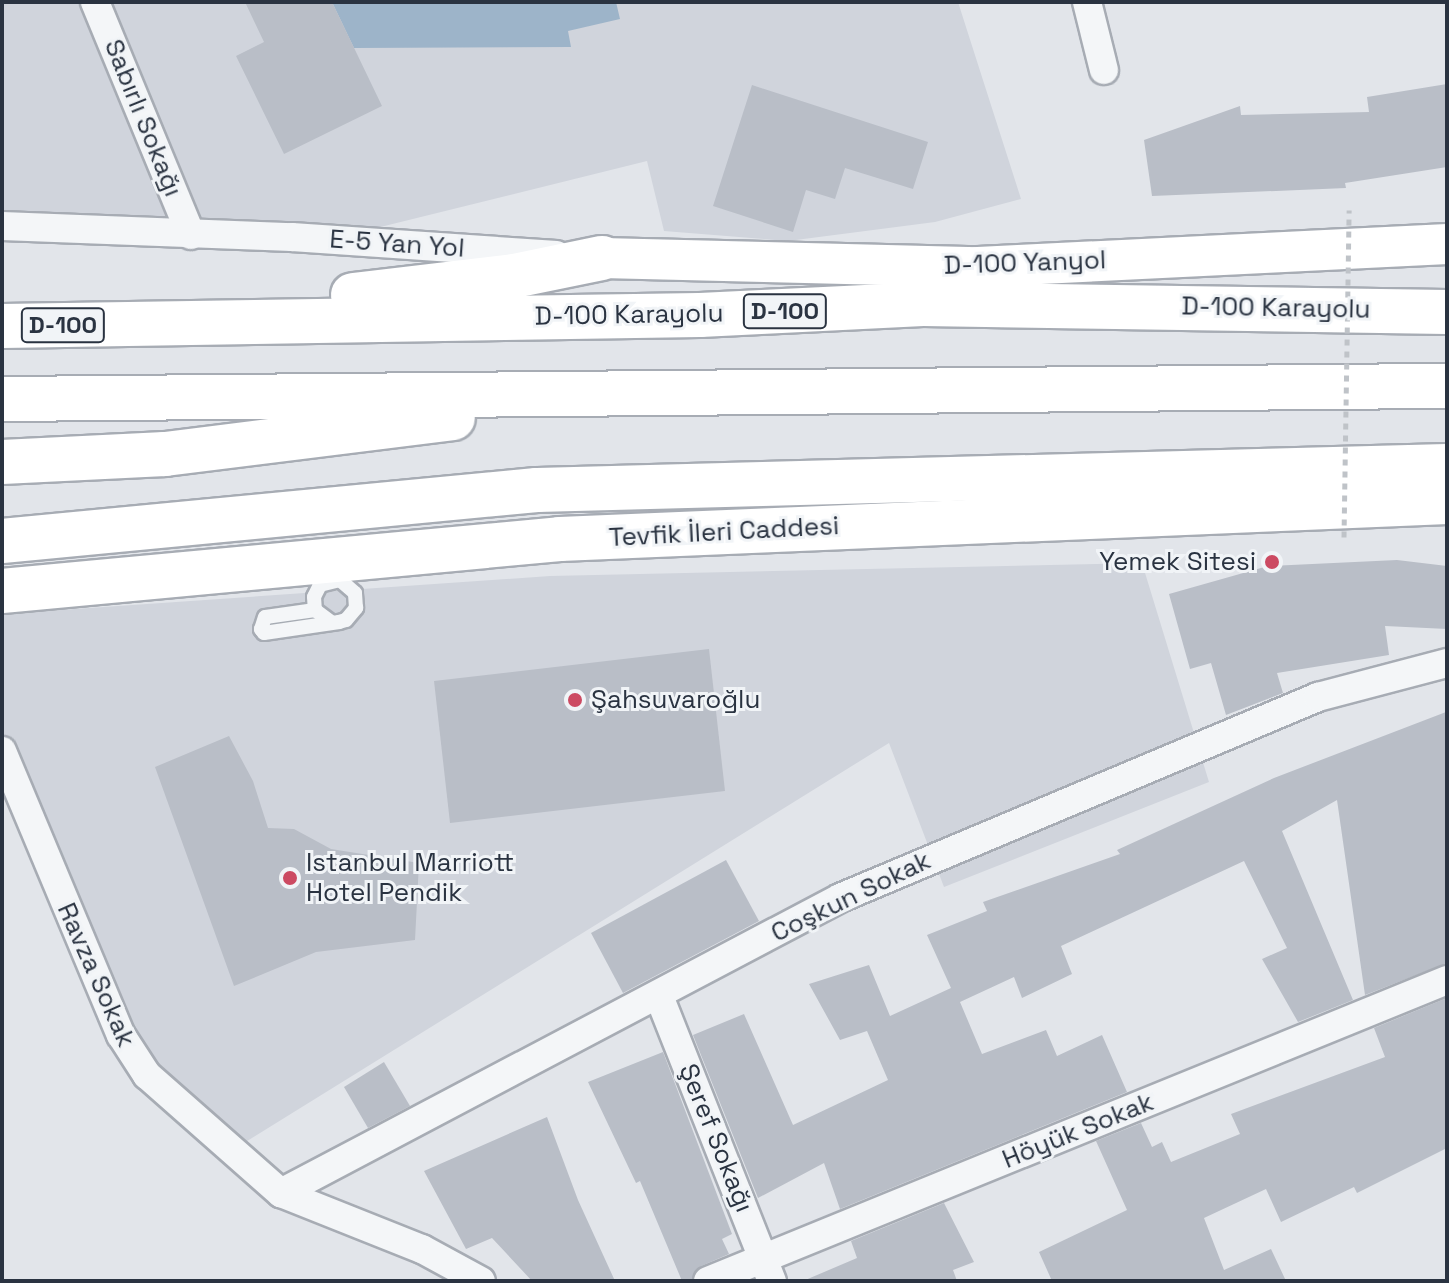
<!DOCTYPE html>
<meta charset="utf-8">
<style>
body{margin:0}
#map{position:relative;width:1449px;height:1283px;overflow:hidden;background:#e2e5ea;font-family:"Space Grotesk",sans-serif}
div>[style]{position:absolute}
.built>*{inset:0;background:#d0d4dc}
.water>*{inset:0;background:#9db4c9}
.building>*{inset:0;background:#b9bec7}
.roads{filter:drop-shadow(2px 0 #a7acb4) drop-shadow(-2px 0 #a7acb4) drop-shadow(0 2px #a7acb4) drop-shadow(0 -2px #a7acb4)}
.service>*{height:14px;margin:-7px;padding:0 7px;transform-origin:7px;border-radius:7px;background:#f4f6f8}
.minor>*{height:28px;margin:-14px;padding:0 14px;transform-origin:14px;border-radius:14px;background:#f4f6f8}
.secondary>*{height:40px;margin:-20px;padding:0 20px;transform-origin:20px;border-radius:20px;background:#fff}
.primary>*{height:44px;margin:-22px;padding:0 22px;transform-origin:22px;border-radius:22px;background:#fff}
.trunk>*{height:44px;margin:-22px;padding:0 22px;transform-origin:22px;border-radius:22px;background:#fff}
.path-bridge>*{height:5px;margin-top:-2.5px;transform-origin:0;background:repeating-linear-gradient(90deg,#bfc3c8 0 6px,transparent 0 12px)}
.dots>*{width:22px;height:22px;translate:-50% -50%;box-sizing:border-box;border:4px solid #f1f4f7;border-radius:50%}
span{translate:-50% -50%;white-space:nowrap;text-align:center;line-height:1.15;-webkit-text-stroke:6px #f1f4f7;paint-order:stroke}
.shield-label span{padding:2px 6px;background:#f1f4f7;border:2px solid;border-radius:6px;-webkit-text-stroke-width:0}
.shield-label{font-size:24px;color:#2a3341;font-weight:700}
.street-label{font-size:26px;color:#2a3341}
.poi-label{font-size:26px;color:#2a3341}
.right{translate:-100% -50%;text-align:right}
.left{translate:0 -50%;text-align:left}
.frame{position:absolute;inset:0;border:4px solid #2a3341;pointer-events:none}
</style>
<div id="map">
<div class="built">
<i style="clip-path:polygon(2px 2px,958px 2px,1021px 199px,935px 222px,788px 241px,664px 231px,647px 161px,275px 253px,2px 230px)"></i>
<i style="clip-path:polygon(1142px 563px,1209px 782px,944px 887px,889px 743px,223px 1156px,125px 1072px,2px 751px,2px 614px,550px 576px)"></i>
</div>
<div class="water">
<i style="clip-path:polygon(332px 2px,616px 2px,620px 19px,568px 31px,571px 47px,354px 48px)"></i>
</div>
<div class="building">
<i style="clip-path:polygon(245px 2px,332px 2px,382px 106px,284px 154px,236px 56px,264px 42px)"></i>
<i style="clip-path:polygon(1447px 84px,1447px 167px,1345px 183px,1346px 188px,1152px 196px,1144px 140px,1240px 106px,1241px 115px,1369px 112px,1367px 97px)"></i>
<i style="clip-path:polygon(752px 85px,928px 142px,913px 189px,845px 168px,835px 199px,806px 190px,793px 232px,713px 206px)"></i>
<i style="clip-path:polygon(1397px 560px,1447px 566px,1447px 629px,1385px 626px,1389px 655px,1277px 673px,1283px 693px,1226px 715px,1211px 663px,1190px 669px,1169px 594px,1268px 566px)"></i>
<i style="clip-path:polygon(709px 649px,725px 791px,450px 823px,434px 681px)"></i>
<i style="clip-path:polygon(1446px 712px,1447px 963px,1365px 995px,1337px 800px,1282px 831px,1353px 1000px,1298px 1022px,1262px 959px,1287px 948px,1244px 861px,1061px 946px,1072px 974px,1022px 998px,1014px 977px,960px 1002px,982px 1054px,1046px 1030px,1057px 1056px,1102px 1035px,1127px 1092px,840px 1209px,824px 1163px,758px 1198px,693px 1035px,744px 1014px,793px 1125px,888px 1080px,867px 1031px,840px 1040px,809px 984px,869px 965px,890px 1016px,951px 988px,927px 935px,987px 911px,983px 902px,1120px 854px,1117px 850px,1274px 778px)"></i>
<i style="clip-path:polygon(229px 736px,253px 781px,268px 828px,294px 829px,331px 849px,419px 863px,415px 940px,316px 952px,234px 986px,155px 767px)"></i>
<i style="clip-path:polygon(726px 860px,759px 921px,623px 993px,591px 933px)"></i>
<i style="clip-path:polygon(1447px 998px,1447px 1148px,1357px 1193px,1354px 1187px,1281px 1222px,1266px 1189px,1204px 1218px,1224px 1270px,1271px 1249px,1286px 1281px,1052px 1281px,1039px 1252px,1127px 1210px,1096px 1141px,1141px 1123px,1152px 1147px,1162px 1142px,1171px 1162px,1240px 1134px,1231px 1114px,1385px 1057px,1374px 1028px)"></i>
<i style="clip-path:polygon(663px 1052px,732px 1234px,722px 1239px,729px 1254px,701px 1266px,691px 1281px,682px 1281px,640px 1181px,636px 1183px,588px 1082px)"></i>
<i style="clip-path:polygon(384px 1062px,410px 1106px,368px 1128px,344px 1087px)"></i>
<i style="clip-path:polygon(547px 1117px,578px 1200px,615px 1281px,532px 1281px,492px 1238px,466px 1249px,424px 1171px)"></i>
<i style="clip-path:polygon(944px 1203px,974px 1262px,953px 1270px,957px 1281px,803px 1281px,857px 1258px,851px 1241px)"></i>
</div>
<div class="roads">
<div class="service">
<i style="left:315px;top:610px;width:50px;rotate:172deg"></i>
<i style="left:265px;top:617px;width:13px;rotate:108deg"></i>
<i style="left:261px;top:629px;width:5px;rotate:53deg"></i>
<i style="left:264px;top:633px;width:76px;rotate:-8.3deg"></i>
<i style="left:339px;top:622px;width:7px;rotate:-16deg"></i>
<i style="left:346px;top:620px;width:16px;rotate:-50deg"></i>
<i style="left:356px;top:608px;width:15px;rotate:-94deg"></i>
<i style="left:355px;top:593px;width:20px;rotate:-139deg"></i>
<i style="left:340px;top:580px;width:21px;rotate:166deg"></i>
<i style="left:320px;top:585px;width:13px;rotate:117deg"></i>
<i style="left:314px;top:597px;width:13px;rotate:86deg"></i>
<i style="left:315px;top:610px;width:21px;rotate:37deg"></i>
</div>
<div class="minor">
<i style="left:95px;top:2px;width:252px;rotate:67.6deg"></i>
<i style="left:1087px;top:2px;width:70px;rotate:76deg"></i>
<i style="left:2px;top:226px;width:290px;rotate:2.2deg"></i>
<i style="left:292px;top:237px;width:265px;rotate:3.9deg"></i>
<i style="left:2px;top:751px;width:308px;rotate:67.3deg"></i>
<i style="left:121px;top:1035px;width:48px;rotate:57deg"></i>
<i style="left:147px;top:1075px;width:179px;rotate:41.4deg"></i>
<i style="left:281px;top:1193px;width:152px;rotate:21.7deg"></i>
<i style="left:422px;top:1249px;width:67px;rotate:28.5deg"></i>
<i style="left:659px;top:996px;width:307px;rotate:68.4deg"></i>
<i style="left:281px;top:1193px;width:632px;rotate:-27.82deg"></i>
<i style="left:840px;top:898px;width:519px;rotate:-22.81deg"></i>
<i style="left:1318px;top:697px;width:133px;rotate:-14.8deg"></i>
<i style="left:708px;top:1281px;width:798px;rotate:-22.16deg"></i>
</div>
<div class="secondary">
<i style="left:602px;top:258px;width:376px;rotate:1.4deg"></i>
<i style="left:978px;top:267px;width:470px;rotate:-2.8deg"></i>
</div>
<div class="primary">
<i style="left:2px;top:541px;width:537px;rotate:-5.45deg"></i>
<i style="left:537px;top:490px;width:910px;rotate:-1.51deg"></i>
<i style="left:2px;top:591px;width:560px;rotate:-5.32deg"></i>
<i style="left:560px;top:539px;width:888px;rotate:-2.39deg"></i>
</div>
<div class="trunk">
<i style="left:353px;top:295px;width:162px;rotate:-6.7deg"></i>
<i style="left:514px;top:276px;width:90px;rotate:-11.6deg"></i>
<i style="left:2px;top:326px;width:698px;rotate:-0.9deg"></i>
<i style="left:700px;top:315px;width:223px;rotate:-2.8deg"></i>
<i style="left:923px;top:304px;width:524px;rotate:0.87deg"></i>
<i style="left:2px;top:399px;width:1445px;rotate:-0.52deg"></i>
<i style="left:2px;top:462px;width:163px;rotate:-2.8deg"></i>
<i style="left:165px;top:454px;width:290px;rotate:-7.1deg"></i>
</div>
</div>
<div class="path-bridge">
<i style="left:1344px;top:537px;width:327px;rotate:-89.1deg"></i>
</div>
<div class="dots">
<i style="left:1272px;top:562px;background:#cc4a62"></i>
<i style="left:575px;top:700px;background:#cc4a62"></i>
<i style="left:290px;top:878px;background:#cc4a62"></i>
</div>
<div class="shield-label">
<span style="left:785px;top:311px">D-100</span>
<span style="left:63px;top:325px">D-100</span>
</div>
<div class="street-label">
<span style="left:143px;top:118px;rotate:68deg">Sabırlı Sokağı</span>
<span style="left:397px;top:244px;rotate:4deg">E-5 Yan Yol</span>
<span style="left:1025px;top:263px;rotate:-2deg">D-100 Yanyol</span>
<span style="left:1276px;top:308px;rotate:1deg">D-100 Karayolu</span>
<span style="left:629px;top:315px;rotate:-1deg">D-100 Karayolu</span>
<span style="left:724px;top:532px;rotate:-3deg">Tevfik İleri Caddesi</span>
<span style="left:851px;top:897px;rotate:-26deg">Coşkun Sokak</span>
<span style="left:96px;top:975px;rotate:66deg">Ravza Sokak</span>
<span style="left:1078px;top:1131px;rotate:-22deg">Höyük Sokak</span>
<span style="left:716px;top:1138px;rotate:68deg">Şeref Sokağı</span>
</div>
<div class="poi-label">
<span class="right" style="left:1256px;top:562px">Yemek Sitesi</span>
<span class="left" style="left:591px;top:700px">Şahsuvaroğlu</span>
<span class="left" style="left:306px;top:878px">Istanbul Marriott<br>Hotel Pendik</span>
</div>
<div class="frame"></div>
</div>
